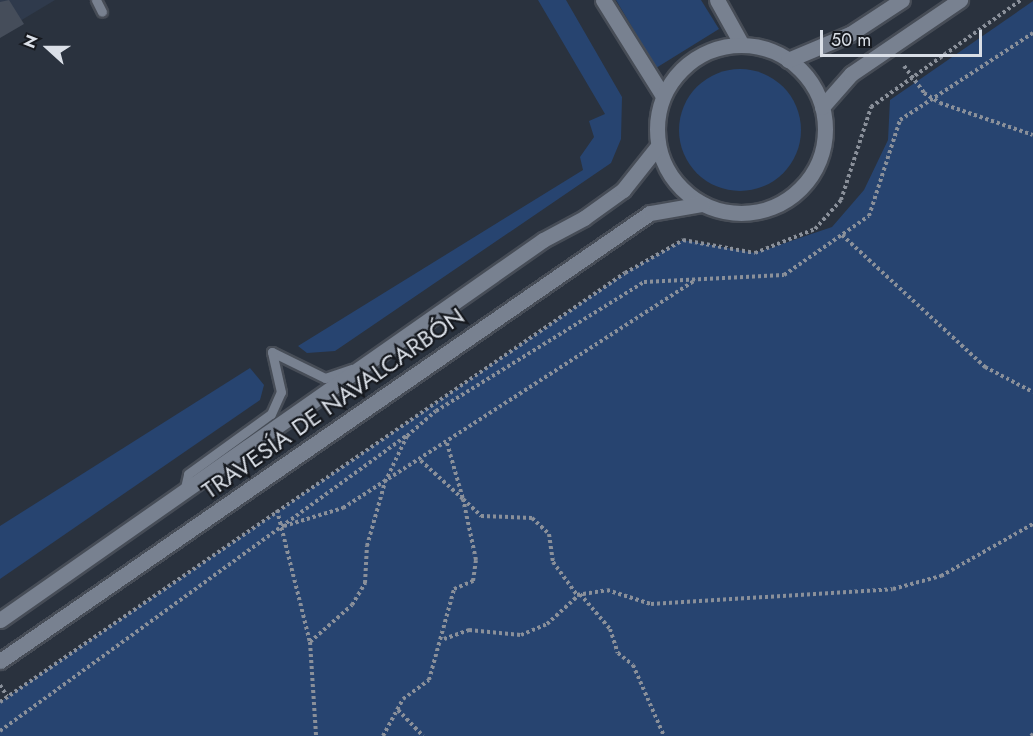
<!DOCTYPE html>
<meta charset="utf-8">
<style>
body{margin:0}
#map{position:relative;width:1033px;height:736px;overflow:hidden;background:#2a323e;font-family:Jost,sans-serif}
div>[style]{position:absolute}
.built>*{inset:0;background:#2f3a4c}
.green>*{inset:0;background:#274470}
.round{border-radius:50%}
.building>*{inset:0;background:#454d5a}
.path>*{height:4px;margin-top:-2px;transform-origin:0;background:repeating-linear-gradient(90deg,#8a909a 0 3px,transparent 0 6px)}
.roads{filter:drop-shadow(2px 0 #474d57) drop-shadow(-2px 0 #474d57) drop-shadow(0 2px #474d57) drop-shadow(0 -2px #474d57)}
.lane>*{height:9px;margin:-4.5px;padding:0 4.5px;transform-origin:4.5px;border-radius:4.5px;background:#788190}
.street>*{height:15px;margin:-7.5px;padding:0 7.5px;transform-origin:7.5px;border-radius:7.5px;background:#788190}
.secondary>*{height:15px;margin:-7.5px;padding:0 7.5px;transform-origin:7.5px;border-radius:7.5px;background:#788190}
.secondary>.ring{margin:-7.5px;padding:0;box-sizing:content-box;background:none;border:15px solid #788190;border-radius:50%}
span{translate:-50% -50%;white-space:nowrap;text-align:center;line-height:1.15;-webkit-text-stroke:4.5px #16191f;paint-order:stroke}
.street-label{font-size:24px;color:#dadfe7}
.north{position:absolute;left:18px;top:18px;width:60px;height:60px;-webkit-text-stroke:4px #16191f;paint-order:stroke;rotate:291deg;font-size:16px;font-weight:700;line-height:24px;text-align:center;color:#dadfe7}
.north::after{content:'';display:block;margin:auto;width:21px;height:27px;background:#dadfe7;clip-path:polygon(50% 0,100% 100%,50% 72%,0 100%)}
.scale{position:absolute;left:820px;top:30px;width:162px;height:27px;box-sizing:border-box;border:3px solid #dadfe7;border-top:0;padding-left:8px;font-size:18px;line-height:21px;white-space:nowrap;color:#dadfe7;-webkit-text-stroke:4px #16191f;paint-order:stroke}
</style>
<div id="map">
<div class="built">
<i style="clip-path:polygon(0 0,55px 0,0 33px)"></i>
</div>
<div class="green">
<i style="clip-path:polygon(538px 0,566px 0,622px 97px,621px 139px,611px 163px,335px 351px,307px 353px,298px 346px,583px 170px,580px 157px,594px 137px,589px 121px,605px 114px)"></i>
<i style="clip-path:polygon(616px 0,701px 0,719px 29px,656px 68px)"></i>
<i style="clip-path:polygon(1033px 1px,1033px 736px,0 736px,0 702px,625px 273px,683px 240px,755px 253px,832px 227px,864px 190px,888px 140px,890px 100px)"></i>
<i class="round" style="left:679px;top:69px;width:122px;height:122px"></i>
<i style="clip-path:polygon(250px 368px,264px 385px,260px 400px,0 579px,0 526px)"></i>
</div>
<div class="building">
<i style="clip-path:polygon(9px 0,24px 24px,0 38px,0 2px)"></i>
</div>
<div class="path">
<i style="left:904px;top:66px;width:34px;rotate:53deg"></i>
<i style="left:924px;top:93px;width:19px;rotate:32deg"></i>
<i style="left:940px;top:103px;width:98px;rotate:19deg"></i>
<i style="left:842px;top:235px;width:195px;rotate:42.7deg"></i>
<i style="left:985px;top:367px;width:54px;rotate:27.5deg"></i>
<i style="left:447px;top:443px;width:58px;rotate:74.1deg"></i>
<i style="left:463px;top:499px;width:25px;rotate:43deg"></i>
<i style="left:481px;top:516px;width:51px;rotate:2.2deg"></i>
<i style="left:532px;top:518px;width:23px;rotate:43deg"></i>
<i style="left:549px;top:534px;width:28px;rotate:82deg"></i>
<i style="left:553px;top:562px;width:41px;rotate:54deg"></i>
<i style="left:577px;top:595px;width:30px;rotate:-9deg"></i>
<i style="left:607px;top:590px;width:46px;rotate:17.7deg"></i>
<i style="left:651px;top:604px;width:242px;rotate:-3.5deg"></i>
<i style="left:893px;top:589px;width:50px;rotate:-15.2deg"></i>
<i style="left:941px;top:576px;width:106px;rotate:-29.5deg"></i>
<i style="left:277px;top:510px;width:136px;rotate:76deg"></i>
<i style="left:310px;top:642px;width:94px;rotate:86.3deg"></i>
<i style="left:284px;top:526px;width:62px;rotate:-17deg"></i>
<i style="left:343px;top:508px;width:420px;rotate:-32.9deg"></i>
<i style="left:444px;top:639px;width:27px;rotate:-20deg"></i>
<i style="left:469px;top:630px;width:52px;rotate:5.5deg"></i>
<i style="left:521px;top:635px;width:28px;rotate:-23deg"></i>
<i style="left:547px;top:624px;width:45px;rotate:-42.3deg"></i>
<i style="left:580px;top:594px;width:46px;rotate:49.4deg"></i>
<i style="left:610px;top:629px;width:25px;rotate:72deg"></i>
<i style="left:618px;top:653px;width:19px;rotate:39deg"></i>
<i style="left:633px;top:665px;width:77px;rotate:66.4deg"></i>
<i style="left:310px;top:642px;width:56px;rotate:-41.4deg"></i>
<i style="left:352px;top:605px;width:26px;rotate:-59deg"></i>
<i style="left:365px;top:583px;width:37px;rotate:-87deg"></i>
<i style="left:367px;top:546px;width:66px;rotate:-74.3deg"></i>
<i style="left:385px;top:482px;width:51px;rotate:-64.4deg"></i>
<i style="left:407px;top:436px;width:38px;rotate:-41deg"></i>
<i style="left:436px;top:411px;width:245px;rotate:-31.8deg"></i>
<i style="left:644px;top:282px;width:140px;rotate:-2.9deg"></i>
<i style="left:784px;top:275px;width:103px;rotate:-34.8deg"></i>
<i style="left:869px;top:216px;width:101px;rotate:-72.1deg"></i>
<i style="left:900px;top:120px;width:159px;rotate:-33.2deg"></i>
<i style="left:0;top:685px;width:13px;rotate:58deg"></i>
<i style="left:0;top:702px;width:758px;rotate:-34.47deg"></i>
<i style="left:625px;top:273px;width:67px;rotate:-29.6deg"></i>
<i style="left:683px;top:240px;width:73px;rotate:10.2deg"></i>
<i style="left:755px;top:253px;width:65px;rotate:-21.8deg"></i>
<i style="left:815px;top:229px;width:39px;rotate:-48deg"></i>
<i style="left:841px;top:200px;width:98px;rotate:-72.1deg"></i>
<i style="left:871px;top:107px;width:184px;rotate:-35.5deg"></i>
<i style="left:398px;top:710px;width:36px;rotate:46deg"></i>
<i style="left:0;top:731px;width:502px;rotate:-36deg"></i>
<i style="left:383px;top:736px;width:42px;rotate:-61.6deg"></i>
<i style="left:403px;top:699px;width:32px;rotate:-36deg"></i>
<i style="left:429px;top:680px;width:94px;rotate:-74.6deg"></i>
<i style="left:454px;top:589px;width:21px;rotate:-23deg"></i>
<i style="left:473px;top:581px;width:21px;rotate:-82deg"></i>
<i style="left:476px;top:560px;width:62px;rotate:-102deg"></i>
<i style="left:463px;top:499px;width:58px;rotate:-137.8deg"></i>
<i style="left:1031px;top:736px;width:3px;rotate:-45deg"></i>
</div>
<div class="roads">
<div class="lane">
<i style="left:96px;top:0;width:13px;rotate:63deg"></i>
<i style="left:272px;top:352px;width:59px;rotate:26.1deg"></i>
<i style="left:325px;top:378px;width:28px;rotate:-19deg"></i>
<i style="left:184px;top:492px;width:18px;rotate:-77deg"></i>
<i style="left:188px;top:474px;width:102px;rotate:-35.9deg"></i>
<i style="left:271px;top:414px;width:24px;rotate:-66deg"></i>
<i style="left:281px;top:392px;width:41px;rotate:-102.7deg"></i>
</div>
<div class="street">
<i style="left:603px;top:0;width:113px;rotate:58deg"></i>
<i style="left:717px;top:0;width:51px;rotate:60.9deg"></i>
</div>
<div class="secondary">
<i class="ring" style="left:657px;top:45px;width:153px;height:153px"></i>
<i style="left:788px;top:60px;width:67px;rotate:-22.8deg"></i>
<i style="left:850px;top:34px;width:62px;rotate:-33.2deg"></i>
<i style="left:822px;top:107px;width:44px;rotate:-48.7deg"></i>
<i style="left:851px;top:74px;width:132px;rotate:-34.2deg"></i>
<i style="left:0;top:620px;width:663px;rotate:-34.98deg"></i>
<i style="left:543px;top:240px;width:47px;rotate:-28.2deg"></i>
<i style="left:584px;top:218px;width:48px;rotate:-35.7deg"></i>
<i style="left:623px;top:190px;width:56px;rotate:-51.5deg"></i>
<i style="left:0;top:661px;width:789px;rotate:-34.58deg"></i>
<i style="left:650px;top:213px;width:53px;rotate:-9.8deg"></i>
</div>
</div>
<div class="street-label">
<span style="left:333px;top:403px;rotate:-35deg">TRAVESÍA DE NAVALCARBÓN</span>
</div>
<div class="north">N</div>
<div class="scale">50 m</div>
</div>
